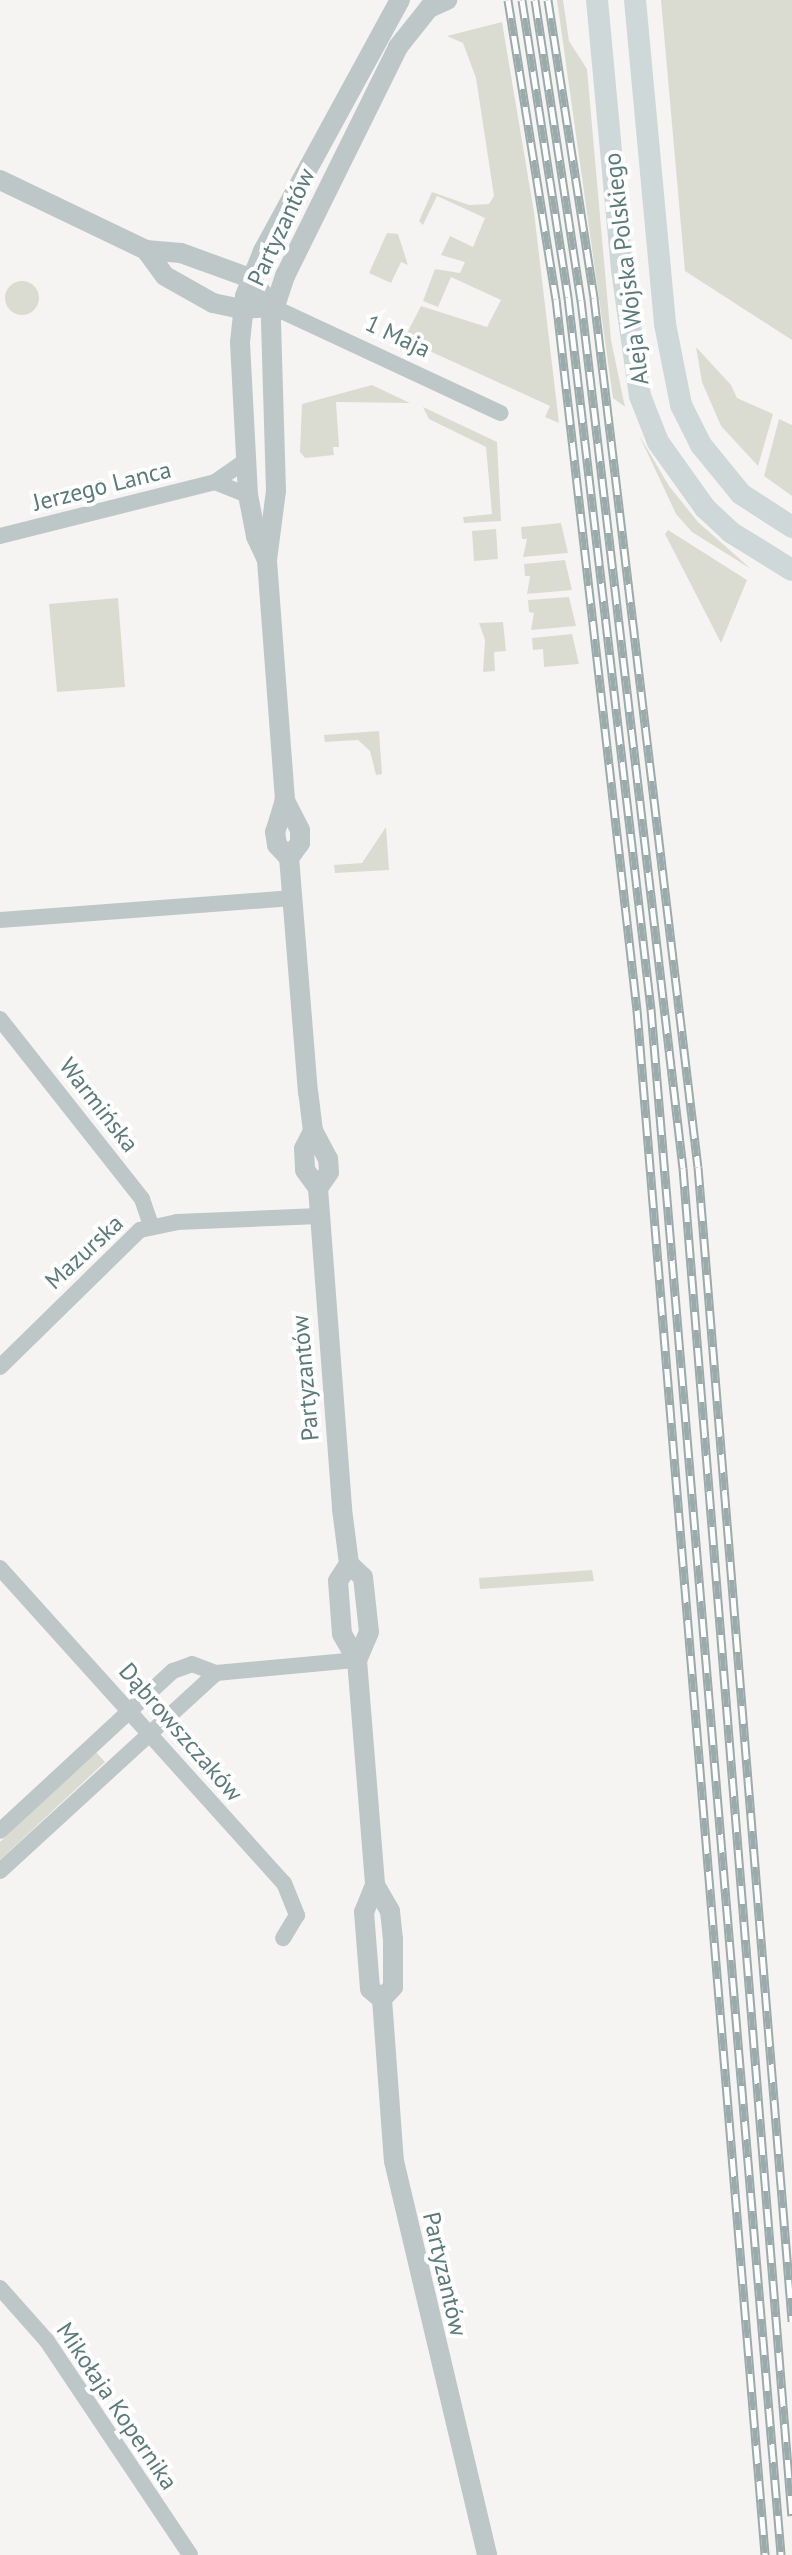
<!DOCTYPE html>
<meta charset="utf-8">
<style>
body{margin:0}
#map{position:relative;width:792px;height:2555px;overflow:hidden;background:#f6f4f2;font-family:"PT Sans",sans-serif}
div>[style]{position:absolute}
.green>*{inset:0;background:#dbdcd1}
.round{border-radius:50%}
.minor>*{height:16px;margin:-8px;padding:0 8px;transform-origin:8px;border-radius:8px;background:#bec7c7}
.tertiary>*{height:20px;margin:-10px;padding:0 10px;transform-origin:10px;border-radius:10px;background:#bec7c7}
.secondary>*{height:22px;margin:-11px;padding:0 11px;transform-origin:11px;border-radius:11px;background:#ced8d8}
.rail>*{height:9px;margin-top:-4.5px;transform-origin:0;background:repeating-linear-gradient(90deg,#fff 0 18px,#9baaaa 0 36px);box-sizing:border-box;border-block:2px solid #9baaaa}
span{translate:-50% -50%;white-space:nowrap;text-align:center;line-height:1.15;-webkit-text-stroke:8px #fff;paint-order:stroke}
.street-label{font-size:24px;color:#5b7a79}
</style>
<div id="map">
<div class="green">
<i style="clip-path:polygon(557px 0,563px 0,569px 41px,587px 69px,611px 340px,625px 407px,613px 398px)"></i>
<i style="clip-path:polygon(661px 0,792px 0,792px 340px,685px 271px)"></i>
<i style="clip-path:polygon(502px 22px,534px 212px,559px 423px,545px 417px,550px 406px,412px 343px,407px 333px,421px 306px,487px 327px,501px 300px,451px 277px,438px 307px,423px 301px,435px 269px,460px 273px,465px 262px,441px 255px,450px 236px,473px 247px,485px 218px,437px 196px,423px 225px,419px 221px,432px 192px,469px 205px,489px 204px,494px 196px,476px 78px,463px 43px,447px 36px)"></i>
<i style="clip-path:polygon(387px 233px,398px 234px,408px 265px,401px 262px,391px 283px,369px 273px)"></i>
<i class="round" style="left:5px;top:281px;width:34px;height:34px"></i>
<i style="clip-path:polygon(696px 347px,731px 385px,737px 398px,773px 414px,758px 466px,721px 426px,702px 382px)"></i>
<i style="clip-path:polygon(372px 385px,410px 403px,336px 402px,339px 447px,333px 447px,334px 455px,305px 458px,300px 452px,302px 404px)"></i>
<i style="clip-path:polygon(423px 407px,497px 442px,501px 521px,464px 523px,463px 517px,492px 514px,486px 447px,429px 419px)"></i>
<i style="clip-path:polygon(779px 419px,792px 425px,792px 496px,764px 476px)"></i>
<i style="clip-path:polygon(639px 435px,669px 486px,698px 522px,751px 569px,692px 532px,676px 514px)"></i>
<i style="clip-path:polygon(561px 523px,568px 553px,523px 557px,527px 539px,522px 539px,521px 527px)"></i>
<i style="clip-path:polygon(496px 529px,498px 559px,474px 561px,472px 531px)"></i>
<i style="clip-path:polygon(668px 530px,747px 580px,721px 643px,665px 534px)"></i>
<i style="clip-path:polygon(565px 560px,572px 590px,527px 594px,530px 576px,525px 576px,524px 564px)"></i>
<i style="clip-path:polygon(569px 597px,576px 626px,531px 630px,534px 613px,529px 612px,528px 600px)"></i>
<i style="clip-path:polygon(118px 598px,125px 687px,57px 692px,49px 604px)"></i>
<i style="clip-path:polygon(503px 622px,506px 651px,494px 652px,495px 671px,483px 672px,485px 640px,479px 623px)"></i>
<i style="clip-path:polygon(572px 634px,579px 664px,544px 667px,543px 649px,533px 650px,532px 638px)"></i>
<i style="clip-path:polygon(379px 731px,382px 774px,376px 775px,370px 751px,358px 740px,325px 742px,324px 735px)"></i>
<i style="clip-path:polygon(386px 827px,389px 870px,335px 873px,334px 865px,362px 863px)"></i>
<i style="clip-path:polygon(592px 1570px,594px 1581px,480px 1589px,479px 1578px)"></i>
<i style="clip-path:polygon(95px 1751px,105px 1762px,0 1860px,0 1842px)"></i>
</div>
<div class="minor">
<i style="left:273px;top:307px;width:251px;rotate:25deg"></i>
<i style="left:215px;top:482px;width:35px;rotate:22deg"></i>
<i style="left:0;top:536px;width:222px;rotate:-14.1deg"></i>
<i style="left:215px;top:482px;width:38px;rotate:-35deg"></i>
<i style="left:0;top:920px;width:293px;rotate:-4.3deg"></i>
<i style="left:0;top:1019px;width:229px;rotate:51.7deg"></i>
<i style="left:142px;top:1199px;width:28px;rotate:71deg"></i>
<i style="left:0;top:1367px;width:196px;rotate:-44.4deg"></i>
<i style="left:140px;top:1230px;width:38px;rotate:-12deg"></i>
<i style="left:177px;top:1222px;width:142px;rotate:-2.4deg"></i>
<i style="left:0;top:1568px;width:424px;rotate:48deg"></i>
<i style="left:284px;top:1883px;width:35px;rotate:68deg"></i>
<i style="left:297px;top:1915px;width:27px;rotate:121deg"></i>
<i style="left:0;top:1831px;width:236px;rotate:-42.8deg"></i>
<i style="left:173px;top:1671px;width:20px;rotate:-20deg"></i>
<i style="left:192px;top:1664px;width:26px;rotate:21deg"></i>
<i style="left:0;top:1871px;width:293px;rotate:-42.5deg"></i>
<i style="left:216px;top:1673px;width:142px;rotate:-5.3deg"></i>
<i style="left:0;top:2288px;width:71px;rotate:48.4deg"></i>
<i style="left:47px;top:2341px;width:257px;rotate:56.2deg"></i>
</div>
<div class="tertiary">
<i style="left:0;top:180px;width:162px;rotate:25.6deg"></i>
<i style="left:146px;top:250px;width:35px;rotate:5deg"></i>
<i style="left:181px;top:253px;width:73px;rotate:19.9deg"></i>
<i style="left:250px;top:278px;width:37px;rotate:52deg"></i>
<i style="left:146px;top:250px;width:32px;rotate:54deg"></i>
<i style="left:165px;top:276px;width:55px;rotate:29.4deg"></i>
<i style="left:213px;top:303px;width:30px;rotate:12deg"></i>
<i style="left:242px;top:309px;width:31px;rotate:-4deg"></i>
<i style="left:267px;top:560px;width:26px;rotate:-115deg"></i>
<i style="left:256px;top:536px;width:42px;rotate:-101deg"></i>
<i style="left:248px;top:495px;width:153px;rotate:-93deg"></i>
<i style="left:240px;top:342px;width:46px;rotate:-83.8deg"></i>
<i style="left:245px;top:296px;width:48px;rotate:-68.2deg"></i>
<i style="left:263px;top:251px;width:286px;rotate:-61.4deg"></i>
<i style="left:285px;top:800px;width:34px;rotate:107deg"></i>
<i style="left:275px;top:832px;width:13px;rotate:81deg"></i>
<i style="left:277px;top:845px;width:18px;rotate:47deg"></i>
<i style="left:313px;top:1131px;width:20px;rotate:117deg"></i>
<i style="left:304px;top:1149px;width:21px;rotate:87deg"></i>
<i style="left:305px;top:1170px;width:22px;rotate:54deg"></i>
<i style="left:318px;top:1188px;width:322px;rotate:85.7deg"></i>
<i style="left:342px;top:1509px;width:55px;rotate:82.7deg"></i>
<i style="left:349px;top:1564px;width:19px;rotate:43deg"></i>
<i style="left:363px;top:1577px;width:55px;rotate:83.8deg"></i>
<i style="left:369px;top:1632px;width:30px;rotate:113deg"></i>
<i style="left:318px;top:1188px;width:19px;rotate:-55deg"></i>
<i style="left:329px;top:1172px;width:13px;rotate:-94deg"></i>
<i style="left:328px;top:1159px;width:32px;rotate:-118deg"></i>
<i style="left:313px;top:1131px;width:38px;rotate:-97deg"></i>
<i style="left:308px;top:1093px;width:236px;rotate:-94.6deg"></i>
<i style="left:289px;top:858px;width:19px;rotate:-54deg"></i>
<i style="left:300px;top:843px;width:13px;rotate:-90deg"></i>
<i style="left:300px;top:830px;width:34px;rotate:-117deg"></i>
<i style="left:285px;top:800px;width:241px;rotate:-94.3deg"></i>
<i style="left:267px;top:560px;width:70px;rotate:-82.6deg"></i>
<i style="left:276px;top:491px;width:173px;rotate:-91.7deg"></i>
<i style="left:271px;top:318px;width:44px;rotate:-71.6deg"></i>
<i style="left:285px;top:276px;width:255px;rotate:-63.7deg"></i>
<i style="left:398px;top:47px;width:50px;rotate:-51.5deg"></i>
<i style="left:429px;top:8px;width:20px;rotate:-24deg"></i>
<i style="left:349px;top:1564px;width:20px;rotate:123deg"></i>
<i style="left:338px;top:1581px;width:53px;rotate:85.7deg"></i>
<i style="left:342px;top:1634px;width:30px;rotate:60deg"></i>
<i style="left:357px;top:1660px;width:226px;rotate:85.4deg"></i>
<i style="left:375px;top:1885px;width:30px;rotate:60deg"></i>
<i style="left:390px;top:1911px;width:28px;rotate:84deg"></i>
<i style="left:393px;top:1939px;width:48px;rotate:90deg"></i>
<i style="left:393px;top:1987px;width:16px;rotate:133deg"></i>
<i style="left:382px;top:1999px;width:162px;rotate:85.8deg"></i>
<i style="left:394px;top:2161px;width:405px;rotate:76.7deg"></i>
<i style="left:375px;top:1885px;width:29px;rotate:112deg"></i>
<i style="left:364px;top:1912px;width:77px;rotate:85.5deg"></i>
<i style="left:370px;top:1989px;width:16px;rotate:40deg"></i>
</div>
<div class="secondary">
<i style="left:597px;top:0;width:271px;rotate:84.7deg"></i>
<i style="left:622px;top:270px;width:127px;rotate:81.9deg"></i>
<i style="left:640px;top:396px;width:49px;rotate:68.6deg"></i>
<i style="left:658px;top:442px;width:81px;rotate:54.5deg"></i>
<i style="left:705px;top:508px;width:37px;rotate:43deg"></i>
<i style="left:732px;top:533px;width:70px;rotate:31.7deg"></i>
<i style="left:635px;top:0;width:325px;rotate:84.7deg"></i>
<i style="left:665px;top:324px;width:83px;rotate:78.8deg"></i>
<i style="left:681px;top:405px;width:45px;rotate:63.4deg"></i>
<i style="left:701px;top:445px;width:63px;rotate:50.8deg"></i>
<i style="left:741px;top:494px;width:61px;rotate:32.9deg"></i>
</div>
<div class="rail">
<i style="left:508px;top:0;width:303px;rotate:80.9deg"></i>
<i style="left:556px;top:299px;width:716px;rotate:83.5deg"></i>
<i style="left:637px;top:1010px;width:1550px;rotate:85.26deg"></i>
<i style="left:522px;top:0;width:301px;rotate:81.2deg"></i>
<i style="left:568px;top:297px;width:717px;rotate:83.35deg"></i>
<i style="left:651px;top:1009px;width:1551px;rotate:85.19deg"></i>
<i style="left:535px;top:0;width:304px;rotate:81.3deg"></i>
<i style="left:581px;top:300px;width:874px;rotate:83.3deg"></i>
<i style="left:683px;top:1168px;width:1352px;rotate:85.38deg"></i>
<i style="left:548px;top:0;width:302px;rotate:81.2deg"></i>
<i style="left:594px;top:298px;width:875px;rotate:83.18deg"></i>
<i style="left:698px;top:1167px;width:1158px;rotate:85.34deg"></i>
</div>
<div class="street-label">
<span style="left:281px;top:227px;rotate:-65deg">Partyzantów</span>
<span style="left:626px;top:269px;rotate:-97deg">Aleja Wojska Polskiego</span>
<span style="left:398px;top:336px;rotate:25deg">1 Maja</span>
<span style="left:102px;top:486px;rotate:-14deg">Jerzego Lanca</span>
<span style="left:99px;top:1105px;rotate:52deg">Warmińska</span>
<span style="left:84px;top:1252px;rotate:-43deg">Mazurska</span>
<span style="left:305px;top:1378px;rotate:-95deg">Partyzantów</span>
<span style="left:181px;top:1732px;rotate:49deg">Dąbrowszczaków</span>
<span style="left:445px;top:2274px;rotate:77deg">Partyzantów</span>
<span style="left:117px;top:2406px;rotate:56deg">Mikołaja Kopernika</span>
</div>
</div>
